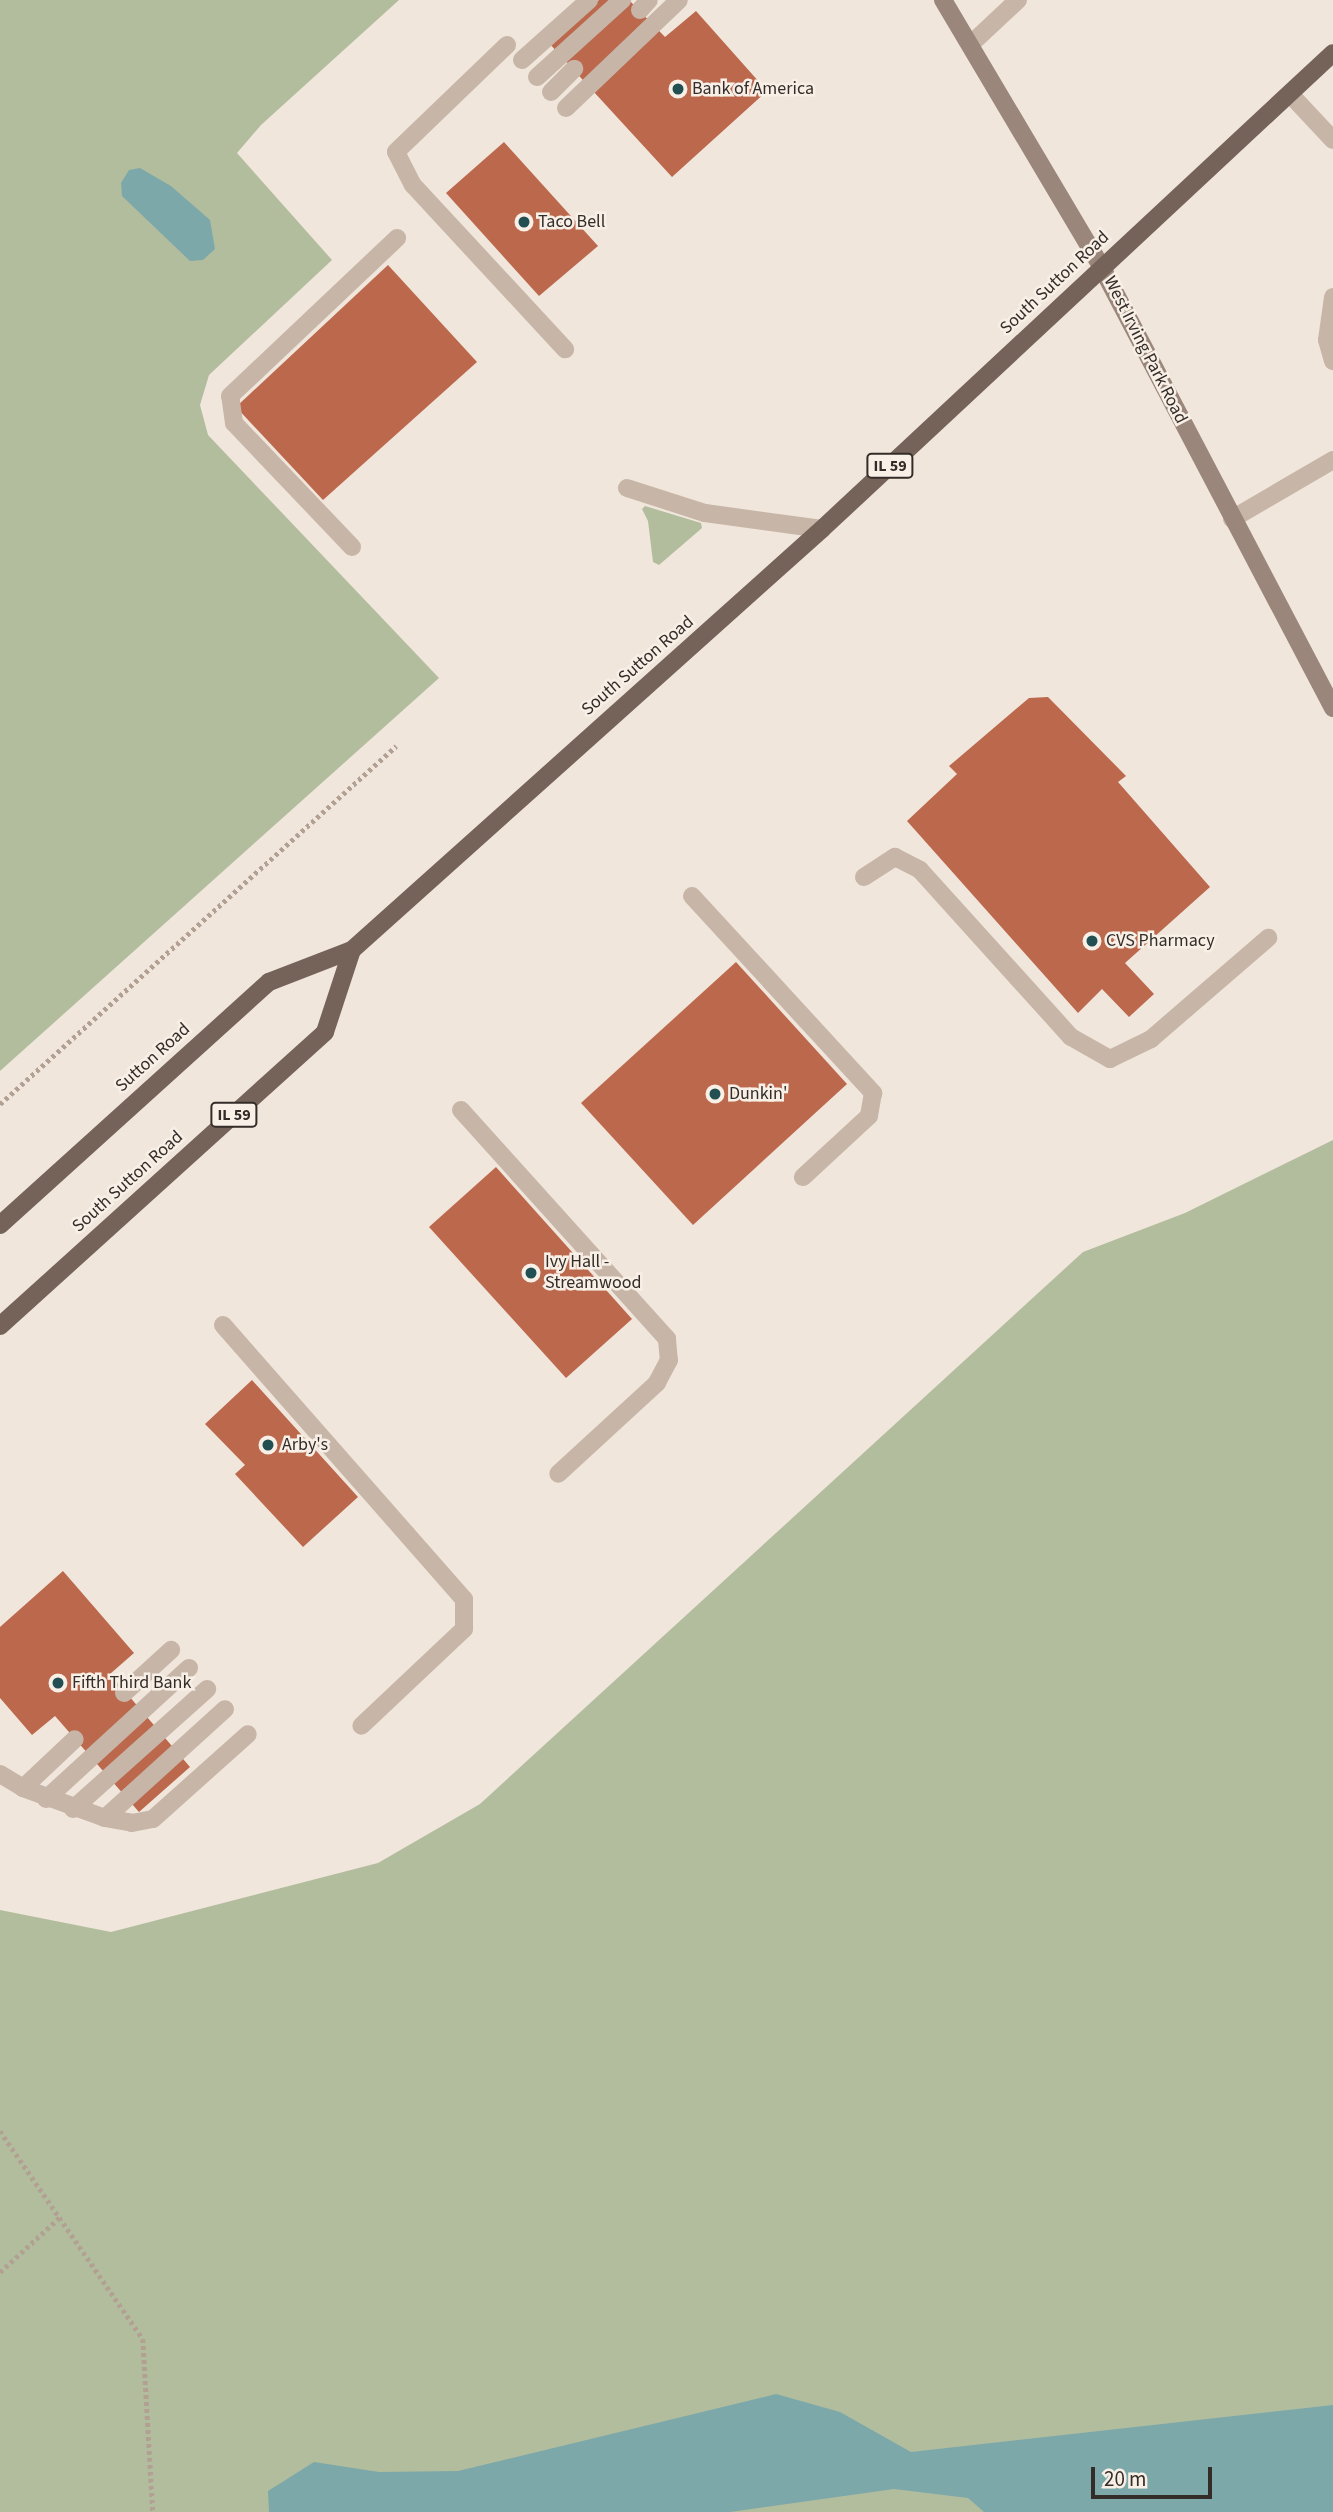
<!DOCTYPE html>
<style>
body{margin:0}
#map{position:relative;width:1333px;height:2512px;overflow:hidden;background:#f0e6db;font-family:"Source Sans 3",sans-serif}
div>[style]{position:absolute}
.green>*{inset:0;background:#b2bd9d}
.water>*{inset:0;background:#7da8aa}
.building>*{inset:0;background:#bc684d}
.path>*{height:4.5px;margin-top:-2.25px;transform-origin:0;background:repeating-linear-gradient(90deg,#b2a093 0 3.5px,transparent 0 7px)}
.service>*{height:18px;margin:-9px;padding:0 9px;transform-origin:9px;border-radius:9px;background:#c7b6a8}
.secondary>*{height:18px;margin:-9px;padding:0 9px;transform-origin:9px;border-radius:9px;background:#9a867a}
.primary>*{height:18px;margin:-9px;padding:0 9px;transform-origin:9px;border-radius:9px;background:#75635a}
.dots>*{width:19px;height:19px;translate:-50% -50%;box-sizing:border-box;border:4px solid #f8f0e7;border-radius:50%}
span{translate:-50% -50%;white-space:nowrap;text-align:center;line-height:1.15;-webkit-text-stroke:5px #f8f0e7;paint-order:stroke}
.shield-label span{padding:2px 5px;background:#f8f0e7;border:2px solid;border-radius:5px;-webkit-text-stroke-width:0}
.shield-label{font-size:16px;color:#342c28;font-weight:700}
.poi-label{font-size:18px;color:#342c28}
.left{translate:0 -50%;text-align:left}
.street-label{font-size:18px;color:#342c28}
.scale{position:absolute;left:1091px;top:2467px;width:121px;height:32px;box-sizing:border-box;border:4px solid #342c28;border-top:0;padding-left:9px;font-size:21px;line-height:24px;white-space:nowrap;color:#342c28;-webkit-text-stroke:5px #f8f0e7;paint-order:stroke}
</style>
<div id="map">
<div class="green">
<i style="clip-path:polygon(0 0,399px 0,261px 125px,237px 153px,332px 260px,209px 375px,200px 405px,208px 435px,439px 678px,0 1071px)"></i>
<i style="clip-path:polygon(645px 506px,701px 523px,702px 528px,659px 565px,653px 562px,648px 521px,642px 509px)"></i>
<i style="clip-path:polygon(1333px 1140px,1333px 2512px,0 2512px,0 1910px,111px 1932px,378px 1863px,480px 1804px,1083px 1252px,1185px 1213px)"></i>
</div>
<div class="water">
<i style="clip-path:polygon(140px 168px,171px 186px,210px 220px,215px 249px,203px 260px,190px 261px,122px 196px,121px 183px,129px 170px)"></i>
<i style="clip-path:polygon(776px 2394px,840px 2412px,911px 2452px,1333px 2405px,1333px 2512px,984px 2512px,968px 2498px,894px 2489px,730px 2512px,269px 2512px,268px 2491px,314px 2462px,379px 2472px,458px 2471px)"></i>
</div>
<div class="building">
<i style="clip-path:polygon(599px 0,629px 0,665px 37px,696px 11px,767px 91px,672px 177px,548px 42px)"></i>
<i style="clip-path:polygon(504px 142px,598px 246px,539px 296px,446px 193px)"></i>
<i style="clip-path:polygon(388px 265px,477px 362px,323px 500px,236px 407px)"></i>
<i style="clip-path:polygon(1048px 697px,1126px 776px,1118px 782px,1210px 887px,1125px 963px,1154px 994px,1129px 1017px,1102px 989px,1078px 1013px,907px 821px,957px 774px,949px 766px,955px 761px,1029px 698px)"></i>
<i style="clip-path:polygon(736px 962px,847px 1084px,693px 1225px,581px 1103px)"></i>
<i style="clip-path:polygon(496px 1167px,632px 1319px,566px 1378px,429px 1227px)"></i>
<i style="clip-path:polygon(252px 1380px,358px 1497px,303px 1547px,235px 1474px,245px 1465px,205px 1424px)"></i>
<i style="clip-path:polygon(63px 1571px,134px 1653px,110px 1674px,190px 1767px,139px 1812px,55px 1716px,32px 1735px,0 1698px,0 1627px)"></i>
</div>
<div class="path">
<i style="left:0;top:1104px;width:534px;rotate:-42.11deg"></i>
<i style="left:0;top:2131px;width:252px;rotate:55.5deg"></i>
<i style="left:143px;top:2339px;width:173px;rotate:86.7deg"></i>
<i style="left:0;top:2272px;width:81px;rotate:-42.5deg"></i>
</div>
<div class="service">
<i style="left:640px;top:10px;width:13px;rotate:-48deg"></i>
<i style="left:972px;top:43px;width:63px;rotate:-43.1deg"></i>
<i style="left:507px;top:45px;width:154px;rotate:136.1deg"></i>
<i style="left:396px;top:152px;width:37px;rotate:63deg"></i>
<i style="left:413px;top:185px;width:224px;rotate:47.2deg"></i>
<i style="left:522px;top:60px;width:90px;rotate:-41.8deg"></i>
<i style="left:537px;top:77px;width:115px;rotate:-42.2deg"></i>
<i style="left:551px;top:92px;width:33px;rotate:-45deg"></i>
<i style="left:1290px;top:94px;width:63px;rotate:46.9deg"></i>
<i style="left:566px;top:108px;width:156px;rotate:-43.7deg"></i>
<i style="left:1333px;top:297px;width:43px;rotate:97.9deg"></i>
<i style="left:1327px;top:340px;width:22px;rotate:74deg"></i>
<i style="left:627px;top:488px;width:82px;rotate:17.8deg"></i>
<i style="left:705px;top:513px;width:118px;rotate:7.8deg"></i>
<i style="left:1232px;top:519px;width:117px;rotate:-30.3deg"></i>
<i style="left:352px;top:547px;width:171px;rotate:-133.6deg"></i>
<i style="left:234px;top:423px;width:27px;rotate:-98deg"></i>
<i style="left:230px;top:396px;width:230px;rotate:-43.4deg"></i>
<i style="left:864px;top:877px;width:37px;rotate:-33deg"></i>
<i style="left:895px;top:857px;width:28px;rotate:27deg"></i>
<i style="left:920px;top:870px;width:225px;rotate:47.9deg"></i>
<i style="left:1071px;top:1037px;width:45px;rotate:29.4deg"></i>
<i style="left:1110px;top:1059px;width:46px;rotate:-26deg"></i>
<i style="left:1151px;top:1039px;width:155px;rotate:-40.8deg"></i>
<i style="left:692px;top:896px;width:268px;rotate:47.4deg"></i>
<i style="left:873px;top:1093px;width:23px;rotate:100deg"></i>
<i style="left:869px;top:1116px;width:90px;rotate:137.3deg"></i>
<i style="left:461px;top:1110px;width:308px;rotate:48deg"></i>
<i style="left:667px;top:1339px;width:21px;rotate:85deg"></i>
<i style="left:669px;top:1360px;width:26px;rotate:118deg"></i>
<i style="left:657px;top:1383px;width:134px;rotate:137.4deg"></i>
<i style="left:223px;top:1325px;width:365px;rotate:48.7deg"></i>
<i style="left:464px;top:1599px;width:30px;rotate:90deg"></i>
<i style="left:464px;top:1629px;width:141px;rotate:136.7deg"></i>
<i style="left:124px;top:1693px;width:64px;rotate:-42.5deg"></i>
<i style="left:0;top:1774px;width:27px;rotate:31deg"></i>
<i style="left:23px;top:1788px;width:71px;rotate:-43.3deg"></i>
<i style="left:23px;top:1788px;width:87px;rotate:20.1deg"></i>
<i style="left:105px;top:1818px;width:27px;rotate:10deg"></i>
<i style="left:132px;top:1823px;width:21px;rotate:-11deg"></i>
<i style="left:153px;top:1819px;width:127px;rotate:-41.8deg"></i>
<i style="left:46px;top:1799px;width:194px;rotate:-42.5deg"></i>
<i style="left:73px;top:1809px;width:180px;rotate:-41.8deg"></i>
<i style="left:105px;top:1818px;width:162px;rotate:-42.2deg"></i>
</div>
<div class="secondary">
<i style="left:943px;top:0;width:312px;rotate:59.3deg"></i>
<i style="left:1102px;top:268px;width:497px;rotate:62.3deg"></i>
</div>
<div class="primary">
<i style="left:0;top:1225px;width:363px;rotate:-42.1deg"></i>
<i style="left:269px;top:982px;width:89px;rotate:-21.1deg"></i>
<i style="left:0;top:1326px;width:438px;rotate:-42.1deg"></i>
<i style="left:325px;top:1032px;width:86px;rotate:-71.8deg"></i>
<i style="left:352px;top:950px;width:631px;rotate:-41.85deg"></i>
<i style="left:822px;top:529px;width:698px;rotate:-42.97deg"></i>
</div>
<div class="dots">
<i style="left:678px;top:89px;background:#214f52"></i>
<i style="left:524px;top:222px;background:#214f52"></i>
<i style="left:1092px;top:941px;background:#214f52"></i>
<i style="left:715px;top:1094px;background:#214f52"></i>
<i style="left:531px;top:1273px;background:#214f52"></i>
<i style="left:268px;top:1445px;background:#214f52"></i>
<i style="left:58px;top:1683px;background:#214f52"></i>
</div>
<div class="shield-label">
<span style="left:890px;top:466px">IL 59</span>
<span style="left:234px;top:1115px">IL 59</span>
</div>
<div class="poi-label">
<span class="left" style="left:692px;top:89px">Bank of America</span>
<span class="left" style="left:538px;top:222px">Taco Bell</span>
<span class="left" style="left:1106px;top:941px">CVS Pharmacy</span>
<span class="left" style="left:729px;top:1094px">Dunkin'</span>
<span class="left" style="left:545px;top:1273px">Ivy Hall -<br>Streamwood</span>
<span class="left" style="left:282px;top:1445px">Arby's</span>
<span class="left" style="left:72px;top:1683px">Fifth Third Bank</span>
</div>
<div class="street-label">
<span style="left:1055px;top:283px;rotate:-43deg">South Sutton Road</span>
<span style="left:1145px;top:350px;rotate:63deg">West Irving Park Road</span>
<span style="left:638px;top:666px;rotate:-41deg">South Sutton Road</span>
<span style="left:153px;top:1058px;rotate:-42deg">Sutton Road</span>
<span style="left:128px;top:1182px;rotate:-42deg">South Sutton Road</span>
</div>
<div class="scale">20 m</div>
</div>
